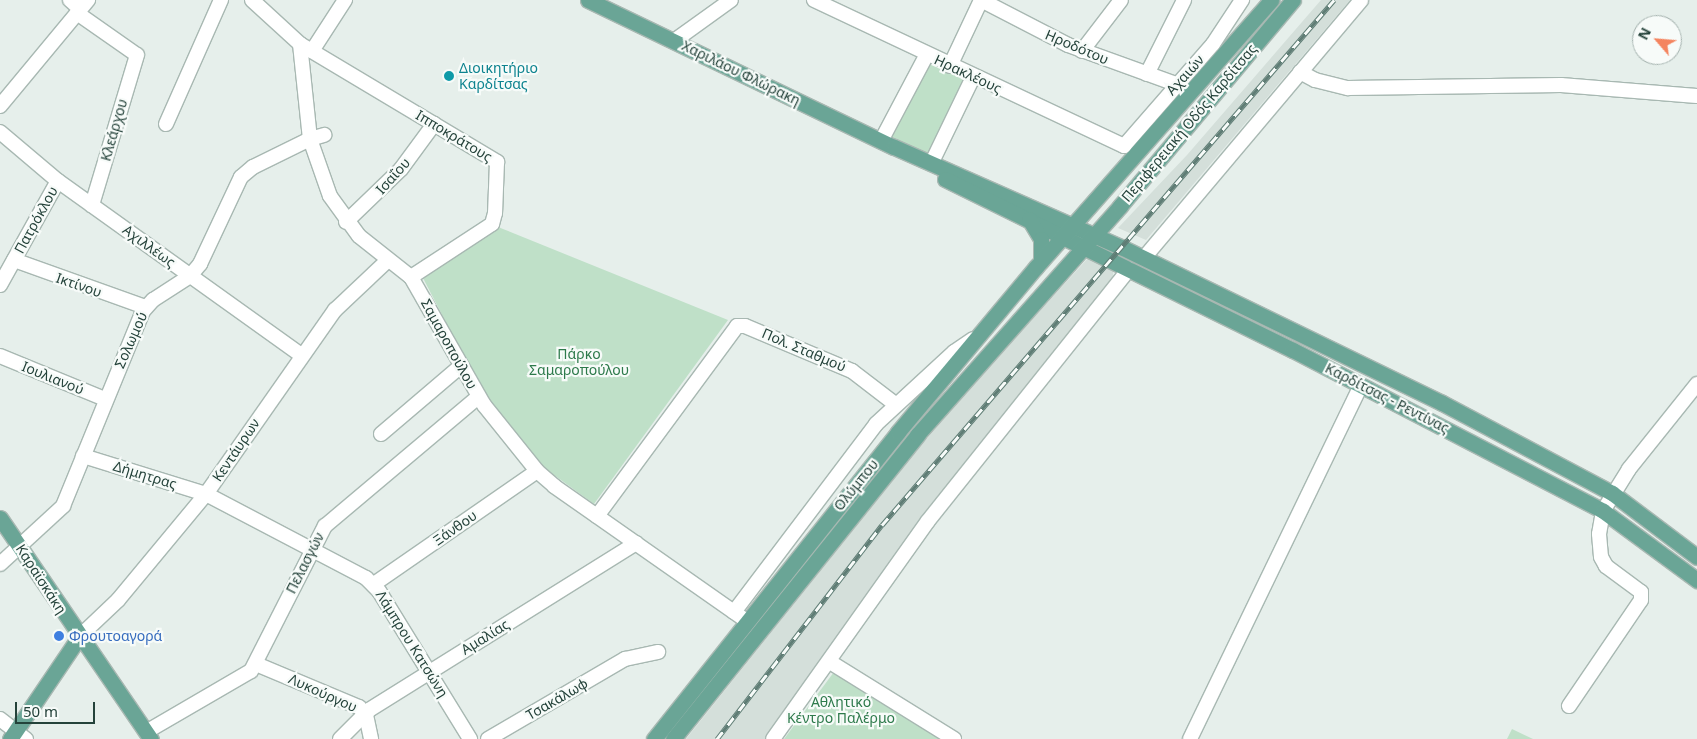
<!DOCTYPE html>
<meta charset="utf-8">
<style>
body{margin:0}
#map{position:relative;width:1697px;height:739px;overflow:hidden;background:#e6efeb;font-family:"Noto Sans",sans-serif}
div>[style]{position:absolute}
.built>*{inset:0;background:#d4dfda}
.green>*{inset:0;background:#bfe0c8}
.roads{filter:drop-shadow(1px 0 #a8b8b2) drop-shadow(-1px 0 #a8b8b2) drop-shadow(0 1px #a8b8b2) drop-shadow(0 -1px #a8b8b2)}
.minor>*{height:14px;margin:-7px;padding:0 7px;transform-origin:7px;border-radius:7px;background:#fff}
.major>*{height:15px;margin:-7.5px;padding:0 7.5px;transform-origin:7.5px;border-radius:7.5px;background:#6aa596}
.rail>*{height:5px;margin-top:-2.5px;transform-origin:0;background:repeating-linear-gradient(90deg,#f7fbf9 0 9px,#5f7d75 0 18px);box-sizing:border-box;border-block:1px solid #5f7d75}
.dots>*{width:14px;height:14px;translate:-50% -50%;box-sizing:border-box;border:2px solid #f7fbf9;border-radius:50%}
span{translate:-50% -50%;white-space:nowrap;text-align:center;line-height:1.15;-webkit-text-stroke:4.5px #f7fbf9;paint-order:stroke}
.street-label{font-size:14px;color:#24423a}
.culture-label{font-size:14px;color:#0d838f}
.left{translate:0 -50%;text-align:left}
.park-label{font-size:14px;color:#2d7a4b}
.shop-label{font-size:14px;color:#366cbe}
.north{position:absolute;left:1632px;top:15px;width:50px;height:50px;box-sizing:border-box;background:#f7fbf9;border:1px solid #a3b1ad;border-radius:50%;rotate:297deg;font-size:14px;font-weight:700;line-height:20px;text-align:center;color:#24423a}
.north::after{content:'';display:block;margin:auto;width:18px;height:22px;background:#f4845f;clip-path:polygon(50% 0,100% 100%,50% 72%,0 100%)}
.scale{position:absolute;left:15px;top:702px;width:80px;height:22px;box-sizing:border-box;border:2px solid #24423a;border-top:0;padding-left:6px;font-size:15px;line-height:18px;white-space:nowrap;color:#24423a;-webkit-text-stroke:4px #f7fbf9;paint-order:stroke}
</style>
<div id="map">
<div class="built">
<i style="clip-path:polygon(1321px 0,1350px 0,1146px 240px,1118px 228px,1187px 155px)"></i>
<i style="clip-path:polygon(1089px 257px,1114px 268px,1112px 281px,769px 739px,686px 739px,908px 461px,979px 377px)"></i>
</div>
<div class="green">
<i style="clip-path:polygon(927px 60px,968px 80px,931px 155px,888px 135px)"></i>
<i style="clip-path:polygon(498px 227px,728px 320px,594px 504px,543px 467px,483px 394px,423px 278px)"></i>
<i style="clip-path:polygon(834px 672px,942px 739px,784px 739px)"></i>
<i style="clip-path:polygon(1512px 729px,1533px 739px,1507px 739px)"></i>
</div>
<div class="roads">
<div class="minor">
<i style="left:70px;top:0;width:13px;rotate:42deg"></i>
<i style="left:252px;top:0;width:65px;rotate:42.5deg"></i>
<i style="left:300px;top:44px;width:230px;rotate:30.9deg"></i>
<i style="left:497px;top:162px;width:51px;rotate:92.2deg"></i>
<i style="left:495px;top:213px;width:11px;rotate:105deg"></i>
<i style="left:492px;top:224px;width:97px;rotate:146.8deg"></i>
<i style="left:814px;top:0;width:343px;rotate:25.2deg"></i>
<i style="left:1124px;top:146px;width:135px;rotate:-48.9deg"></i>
<i style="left:1213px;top:44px;width:53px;rotate:-56.6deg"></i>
<i style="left:981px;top:0;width:98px;rotate:27.3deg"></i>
<i style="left:1068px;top:45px;width:115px;rotate:19.9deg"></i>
<i style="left:77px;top:13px;width:73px;rotate:35deg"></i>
<i style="left:137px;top:55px;width:157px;rotate:106.7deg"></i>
<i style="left:674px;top:41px;width:70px;rotate:-35.7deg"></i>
<i style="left:300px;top:44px;width:96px;rotate:84deg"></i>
<i style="left:310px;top:139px;width:60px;rotate:70.7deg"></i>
<i style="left:330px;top:196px;width:49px;rotate:54.1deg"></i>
<i style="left:359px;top:236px;width:66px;rotate:38.3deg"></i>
<i style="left:411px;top:277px;width:147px;rotate:60.3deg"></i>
<i style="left:484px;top:405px;width:85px;rotate:51.2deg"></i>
<i style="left:537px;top:471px;width:23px;rotate:41deg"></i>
<i style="left:554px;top:486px;width:236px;rotate:35deg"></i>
<i style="left:312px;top:51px;width:61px;rotate:-57.1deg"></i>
<i style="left:1082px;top:51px;width:64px;rotate:-52.6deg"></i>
<i style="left:950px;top:66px;width:73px;rotate:-64.8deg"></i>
<i style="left:1300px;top:72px;width:17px;rotate:28deg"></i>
<i style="left:1315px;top:80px;width:34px;rotate:14deg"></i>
<i style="left:1348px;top:88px;width:213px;rotate:-0.8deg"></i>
<i style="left:1561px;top:85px;width:136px;rotate:4.6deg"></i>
<i style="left:1147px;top:74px;width:83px;rotate:-63.4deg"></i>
<i style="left:0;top:106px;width:138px;rotate:-50.3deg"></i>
<i style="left:166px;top:124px;width:136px;rotate:-66.1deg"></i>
<i style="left:0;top:132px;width:76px;rotate:40.2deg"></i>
<i style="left:58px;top:181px;width:299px;rotate:35.6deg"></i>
<i style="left:881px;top:141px;width:98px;rotate:-62.1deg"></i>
<i style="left:932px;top:162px;width:94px;rotate:-64.2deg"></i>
<i style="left:346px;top:222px;width:76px;rotate:-43.9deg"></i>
<i style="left:401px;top:169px;width:56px;rotate:-53.7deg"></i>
<i style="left:1144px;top:258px;width:337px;rotate:-49.9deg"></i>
<i style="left:14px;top:260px;width:139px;rotate:19.7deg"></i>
<i style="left:0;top:285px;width:119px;rotate:-60.9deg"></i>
<i style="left:0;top:356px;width:113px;rotate:22.3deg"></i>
<i style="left:381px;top:434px;width:105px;rotate:-40.4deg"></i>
<i style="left:83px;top:456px;width:129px;rotate:17.2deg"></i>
<i style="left:206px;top:494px;width:181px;rotate:27.7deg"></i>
<i style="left:366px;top:578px;width:18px;rotate:45deg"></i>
<i style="left:379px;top:591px;width:174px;rotate:58.4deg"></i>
<i style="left:597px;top:516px;width:236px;rotate:-53.6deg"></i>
<i style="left:737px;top:326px;width:8px"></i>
<i style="left:745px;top:326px;width:116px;rotate:22.8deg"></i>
<i style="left:852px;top:371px;width:54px;rotate:37.5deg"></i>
<i style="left:0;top:564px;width:86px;rotate:-42.6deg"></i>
<i style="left:63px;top:506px;width:211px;rotate:-67.7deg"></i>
<i style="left:143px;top:311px;width:15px;rotate:-48deg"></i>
<i style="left:153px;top:300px;width:44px;rotate:-33deg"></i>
<i style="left:190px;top:276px;width:16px;rotate:-50deg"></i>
<i style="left:200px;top:264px;width:96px;rotate:-64.8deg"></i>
<i style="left:241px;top:177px;width:16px;rotate:-40deg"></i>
<i style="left:253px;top:167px;width:64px;rotate:-26.2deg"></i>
<i style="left:310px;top:139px;width:15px;rotate:-16deg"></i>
<i style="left:374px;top:584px;width:198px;rotate:-34.7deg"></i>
<i style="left:734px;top:612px;width:236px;rotate:-52.9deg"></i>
<i style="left:876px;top:424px;width:106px;rotate:-42.7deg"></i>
<i style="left:954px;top:352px;width:23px;rotate:-34deg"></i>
<i style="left:79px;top:637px;width:54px;rotate:-43.5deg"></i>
<i style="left:118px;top:600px;width:138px;rotate:-50.3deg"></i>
<i style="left:206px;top:494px;width:225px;rotate:-55deg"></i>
<i style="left:335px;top:310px;width:73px;rotate:-43.3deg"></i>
<i style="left:830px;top:662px;width:146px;rotate:31.8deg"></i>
<i style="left:256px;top:664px;width:112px;rotate:22.7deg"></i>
<i style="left:359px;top:707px;width:11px;rotate:49deg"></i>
<i style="left:366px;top:715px;width:25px;rotate:78deg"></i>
<i style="left:1569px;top:706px;width:128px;rotate:-55.8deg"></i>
<i style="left:1641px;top:600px;width:8px;rotate:-90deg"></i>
<i style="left:1641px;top:592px;width:44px;rotate:-143.4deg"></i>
<i style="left:1606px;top:566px;width:10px;rotate:-119deg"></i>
<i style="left:1601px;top:557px;width:23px;rotate:-95deg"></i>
<i style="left:1599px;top:534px;width:23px;rotate:-80deg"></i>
<i style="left:1603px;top:511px;width:49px;rotate:-58.2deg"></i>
<i style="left:1629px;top:469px;width:109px;rotate:-51.3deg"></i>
<i style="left:0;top:719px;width:33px;rotate:38deg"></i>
<i style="left:146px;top:732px;width:121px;rotate:-30.2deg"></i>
<i style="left:251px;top:671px;width:163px;rotate:-63deg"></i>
<i style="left:325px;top:526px;width:200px;rotate:-40.1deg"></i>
<i style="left:340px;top:739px;width:41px;rotate:-45deg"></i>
<i style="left:369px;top:710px;width:315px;rotate:-32deg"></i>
<i style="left:488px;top:739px;width:159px;rotate:-30.3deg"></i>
<i style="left:625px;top:659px;width:34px;rotate:-12deg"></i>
<i style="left:773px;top:739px;width:267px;rotate:-54.6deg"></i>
<i style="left:928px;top:521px;width:322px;rotate:-51.4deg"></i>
<i style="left:1190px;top:739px;width:392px;rotate:-64.2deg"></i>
</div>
<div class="major">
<i style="left:588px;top:0;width:339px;rotate:25.7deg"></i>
<i style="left:894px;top:147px;width:248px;rotate:23.8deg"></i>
<i style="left:1121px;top:247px;width:357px;rotate:25.9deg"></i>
<i style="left:1442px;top:403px;width:192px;rotate:27.9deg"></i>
<i style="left:1612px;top:493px;width:106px;rotate:37deg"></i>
<i style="left:945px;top:179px;width:388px;rotate:26.2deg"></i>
<i style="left:1293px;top:350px;width:349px;rotate:27.4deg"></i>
<i style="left:1603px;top:511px;width:117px;rotate:36.3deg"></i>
<i style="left:1029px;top:219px;width:23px;rotate:59deg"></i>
<i style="left:1041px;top:239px;width:22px;rotate:90deg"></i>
<i style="left:0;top:518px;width:268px;rotate:55.7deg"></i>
<i style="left:10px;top:739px;width:123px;rotate:-55.9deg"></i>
<i style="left:654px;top:739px;width:392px;rotate:-51.5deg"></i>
<i style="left:898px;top:432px;width:215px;rotate:-50.1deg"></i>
<i style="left:1036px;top:267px;width:356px;rotate:-48.6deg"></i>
<i style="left:673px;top:739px;width:390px;rotate:-51.2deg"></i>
<i style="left:917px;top:435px;width:306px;rotate:-48.4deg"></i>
<i style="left:1120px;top:206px;width:269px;rotate:-50deg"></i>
</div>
</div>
<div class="rail">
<i style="left:717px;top:739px;width:270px;rotate:-52.4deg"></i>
<i style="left:882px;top:525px;width:693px;rotate:-49.27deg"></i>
</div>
<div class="dots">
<i style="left:449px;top:76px;background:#0f9aa8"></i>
<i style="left:59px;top:636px;background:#3f7fe0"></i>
</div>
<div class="street-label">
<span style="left:1077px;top:47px;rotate:23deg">Ηροδότου</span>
<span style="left:741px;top:73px;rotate:26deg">Χαριλάου Φλώρακη</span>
<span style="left:968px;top:74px;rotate:25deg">Ηρακλέους</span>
<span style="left:1185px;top:75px;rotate:-48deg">Αχαιών</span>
<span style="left:1189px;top:123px;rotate:-50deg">Περιφερειακή Οδός Καρδίτσας</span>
<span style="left:114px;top:130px;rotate:-74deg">Κλεάρχου</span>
<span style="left:454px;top:136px;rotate:31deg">Ιπποκράτους</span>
<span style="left:393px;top:176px;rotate:-48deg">Ισαΐου</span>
<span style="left:36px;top:220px;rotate:-61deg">Πατρόκλου</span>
<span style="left:149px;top:246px;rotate:36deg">Αχιλλέως</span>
<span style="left:79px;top:285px;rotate:19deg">Ικτίνου</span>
<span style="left:131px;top:340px;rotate:-66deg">Σολωμού</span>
<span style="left:449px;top:344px;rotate:61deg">Σαμαροπούλου</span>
<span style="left:804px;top:350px;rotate:23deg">Πολ. Σταθμού</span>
<span style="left:53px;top:378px;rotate:22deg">Ιουλιανού</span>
<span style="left:1387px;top:398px;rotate:27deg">Καρδίτσας - Ρεντίνας</span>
<span style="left:236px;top:450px;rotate:-56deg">Κεντάυρων</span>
<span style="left:145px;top:475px;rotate:17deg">Δήμητρας</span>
<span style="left:856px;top:485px;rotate:-51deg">Ολύμπου</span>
<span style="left:455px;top:528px;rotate:-35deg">Ξάνθου</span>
<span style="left:305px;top:563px;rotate:-63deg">Πελασγών</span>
<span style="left:41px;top:579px;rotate:57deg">Καραϊσκάκη</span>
<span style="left:485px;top:637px;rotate:-32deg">Αμαλίας</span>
<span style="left:412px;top:644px;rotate:58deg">Λάμπρου Κατσώνη</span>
<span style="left:323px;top:693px;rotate:24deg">Λυκούργου</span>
<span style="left:557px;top:699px;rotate:-30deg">Τσακάλωφ</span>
</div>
<div class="culture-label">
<span class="left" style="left:459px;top:76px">Διοικητήριο<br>Καρδίτσας</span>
</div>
<div class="park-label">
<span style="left:579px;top:362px">Πάρκο<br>Σαμαροπούλου</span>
<span style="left:841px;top:710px">Αθλητικό<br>Κέντρο Παλέρμο</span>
</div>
<div class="shop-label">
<span class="left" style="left:69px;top:636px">Φρουτοαγορά</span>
</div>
<div class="north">N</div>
<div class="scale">50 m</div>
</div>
